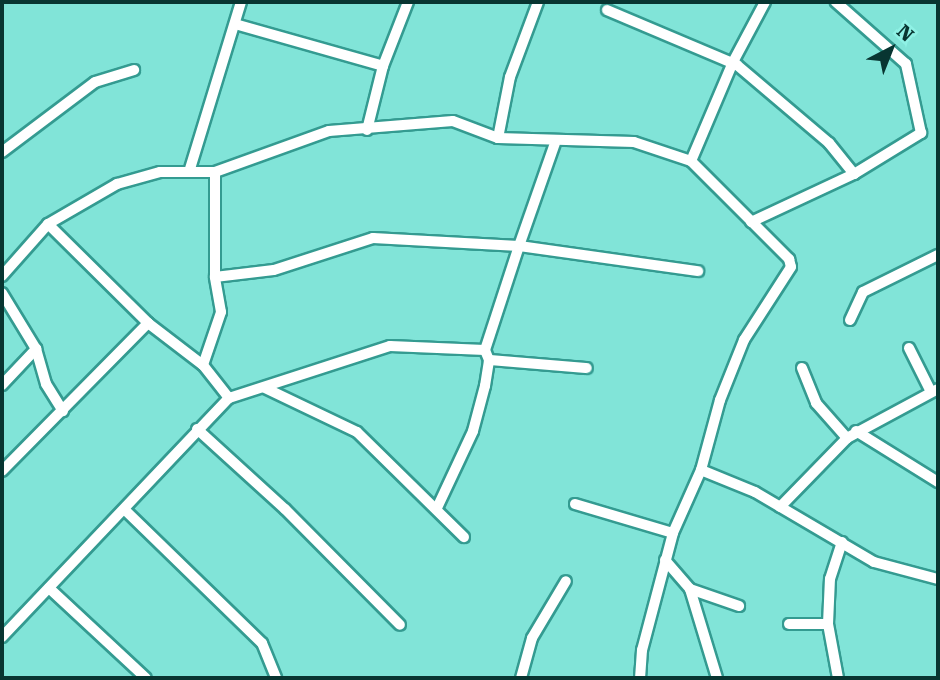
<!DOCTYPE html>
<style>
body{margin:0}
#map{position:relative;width:940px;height:680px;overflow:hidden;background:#81e4d8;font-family:"Roboto Serif",serif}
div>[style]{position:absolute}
.roads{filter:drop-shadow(2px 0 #349b91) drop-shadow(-2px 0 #349b91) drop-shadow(0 2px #349b91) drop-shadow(0 -2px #349b91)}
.minor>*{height:10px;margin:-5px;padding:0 5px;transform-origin:5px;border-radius:5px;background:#fff}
span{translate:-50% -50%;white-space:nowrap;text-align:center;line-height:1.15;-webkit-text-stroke:5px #8ff1e5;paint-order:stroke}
.frame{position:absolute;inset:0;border:4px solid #083531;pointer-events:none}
.north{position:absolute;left:856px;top:14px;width:70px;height:70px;-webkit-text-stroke:5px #8ff1e5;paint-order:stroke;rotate:42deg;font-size:19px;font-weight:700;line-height:28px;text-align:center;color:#083531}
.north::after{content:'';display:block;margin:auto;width:24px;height:32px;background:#083531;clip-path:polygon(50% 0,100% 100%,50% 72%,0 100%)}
</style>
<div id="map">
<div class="roads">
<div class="minor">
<i style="left:607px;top:10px;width:141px;rotate:22.9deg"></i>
<i style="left:737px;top:65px;width:121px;rotate:40.3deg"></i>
<i style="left:829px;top:143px;width:40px;rotate:51deg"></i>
<i style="left:235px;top:24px;width:154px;rotate:15.8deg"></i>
<i style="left:367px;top:130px;width:66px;rotate:-76deg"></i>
<i style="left:383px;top:66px;width:69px;rotate:-68.7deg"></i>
<i style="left:498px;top:138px;width:62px;rotate:-78.9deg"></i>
<i style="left:510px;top:77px;width:80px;rotate:-69.5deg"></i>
<i style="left:2px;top:152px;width:116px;rotate:-37deg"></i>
<i style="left:95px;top:82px;width:41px;rotate:-17.1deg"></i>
<i style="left:691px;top:161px;width:108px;rotate:-67deg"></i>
<i style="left:733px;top:62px;width:68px;rotate:-61.9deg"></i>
<i style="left:189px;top:172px;width:178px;rotate:-73deg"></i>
<i style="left:751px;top:222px;width:114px;rotate:-25deg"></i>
<i style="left:854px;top:174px;width:79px;rotate:-31.5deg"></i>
<i style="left:921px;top:133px;width:71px;rotate:-102.3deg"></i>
<i style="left:906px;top:64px;width:94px;rotate:-138.5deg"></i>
<i style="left:48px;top:224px;width:141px;rotate:44.7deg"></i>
<i style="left:148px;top:323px;width:69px;rotate:37.4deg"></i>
<i style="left:203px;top:365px;width:42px;rotate:51.8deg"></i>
<i style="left:2px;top:276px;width:69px;rotate:-48.5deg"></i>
<i style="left:48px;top:224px;width:80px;rotate:-30.1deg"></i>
<i style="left:117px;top:184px;width:45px;rotate:-15.6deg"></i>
<i style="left:160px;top:172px;width:55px"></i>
<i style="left:215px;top:172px;width:121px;rotate:-19.8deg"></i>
<i style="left:329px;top:131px;width:124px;rotate:-4.6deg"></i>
<i style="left:453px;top:121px;width:48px;rotate:20.7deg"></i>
<i style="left:498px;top:138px;width:136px;rotate:1.7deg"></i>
<i style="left:634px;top:142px;width:60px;rotate:18.4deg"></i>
<i style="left:691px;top:161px;width:139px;rotate:45deg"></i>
<i style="left:789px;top:259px;width:8px;rotate:76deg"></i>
<i style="left:791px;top:267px;width:87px;rotate:122.8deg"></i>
<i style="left:744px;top:340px;width:65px;rotate:111.8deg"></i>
<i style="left:720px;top:400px;width:73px;rotate:105.2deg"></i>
<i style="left:701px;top:470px;width:69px;rotate:114deg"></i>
<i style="left:673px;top:533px;width:121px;rotate:104.8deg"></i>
<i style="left:642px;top:650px;width:28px;rotate:94deg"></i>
<i style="left:215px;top:277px;width:59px;rotate:-6.8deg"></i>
<i style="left:274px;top:270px;width:104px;rotate:-17.9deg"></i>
<i style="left:373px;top:238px;width:146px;rotate:3.1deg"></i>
<i style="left:519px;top:246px;width:109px;rotate:-70.7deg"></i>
<i style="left:2px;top:293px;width:66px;rotate:58.7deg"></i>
<i style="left:36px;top:349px;width:36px;rotate:74deg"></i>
<i style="left:46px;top:384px;width:32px;rotate:58deg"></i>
<i style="left:850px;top:320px;width:31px;rotate:-65deg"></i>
<i style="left:863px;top:292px;width:84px;rotate:-26.3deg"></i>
<i style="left:909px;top:348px;width:49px;rotate:63.4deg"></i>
<i style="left:489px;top:360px;width:98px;rotate:4.7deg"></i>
<i style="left:203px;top:365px;width:56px;rotate:-71.2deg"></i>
<i style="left:221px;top:312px;width:36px;rotate:-100deg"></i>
<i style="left:215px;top:277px;width:105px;rotate:-90deg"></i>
<i style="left:802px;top:368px;width:38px;rotate:68deg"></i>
<i style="left:816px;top:403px;width:47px;rotate:48.5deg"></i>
<i style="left:2px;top:385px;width:50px;rotate:-46.6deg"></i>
<i style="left:265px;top:388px;width:102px;rotate:25.6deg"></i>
<i style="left:357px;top:432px;width:150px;rotate:44.5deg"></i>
<i style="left:197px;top:429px;width:119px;rotate:42.3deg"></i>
<i style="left:285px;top:509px;width:163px;rotate:45.2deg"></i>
<i style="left:856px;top:431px;width:97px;rotate:31.9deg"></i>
<i style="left:701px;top:470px;width:58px;rotate:22.2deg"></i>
<i style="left:755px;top:492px;width:138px;rotate:30.5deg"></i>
<i style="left:874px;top:562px;width:66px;rotate:14.9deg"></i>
<i style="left:2px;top:471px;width:208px;rotate:-45.4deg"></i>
<i style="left:575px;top:504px;width:102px;rotate:16.5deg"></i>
<i style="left:780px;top:507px;width:96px;rotate:-45.8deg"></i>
<i style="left:847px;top:438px;width:103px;rotate:-28.3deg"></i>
<i style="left:437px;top:508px;width:85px;rotate:-64.9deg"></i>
<i style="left:473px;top:431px;width:47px;rotate:-75.1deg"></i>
<i style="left:485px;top:386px;width:26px;rotate:-81deg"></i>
<i style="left:489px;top:360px;width:11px;rotate:-112deg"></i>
<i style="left:125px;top:510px;width:191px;rotate:44.2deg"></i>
<i style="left:262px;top:643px;width:38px;rotate:68deg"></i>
<i style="left:665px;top:560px;width:38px;rotate:49deg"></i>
<i style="left:690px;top:589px;width:93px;rotate:73.1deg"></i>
<i style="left:49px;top:588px;width:132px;rotate:42.9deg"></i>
<i style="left:690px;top:589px;width:52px;rotate:19.1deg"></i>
<i style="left:789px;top:624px;width:39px"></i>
<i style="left:2px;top:637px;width:330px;rotate:-46.5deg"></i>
<i style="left:229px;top:398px;width:169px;rotate:-17.9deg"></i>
<i style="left:390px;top:346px;width:95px;rotate:2.4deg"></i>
<i style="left:485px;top:350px;width:109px;rotate:-71.9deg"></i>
<i style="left:519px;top:246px;width:181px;rotate:8deg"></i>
<i style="left:521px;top:678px;width:41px;rotate:-74.6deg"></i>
<i style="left:532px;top:638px;width:66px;rotate:-59.2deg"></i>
<i style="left:838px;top:678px;width:55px;rotate:-100.5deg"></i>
<i style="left:828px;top:624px;width:45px;rotate:-87.5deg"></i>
<i style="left:830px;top:579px;width:39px;rotate:-72deg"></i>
</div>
</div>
<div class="frame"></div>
<div class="north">N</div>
</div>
